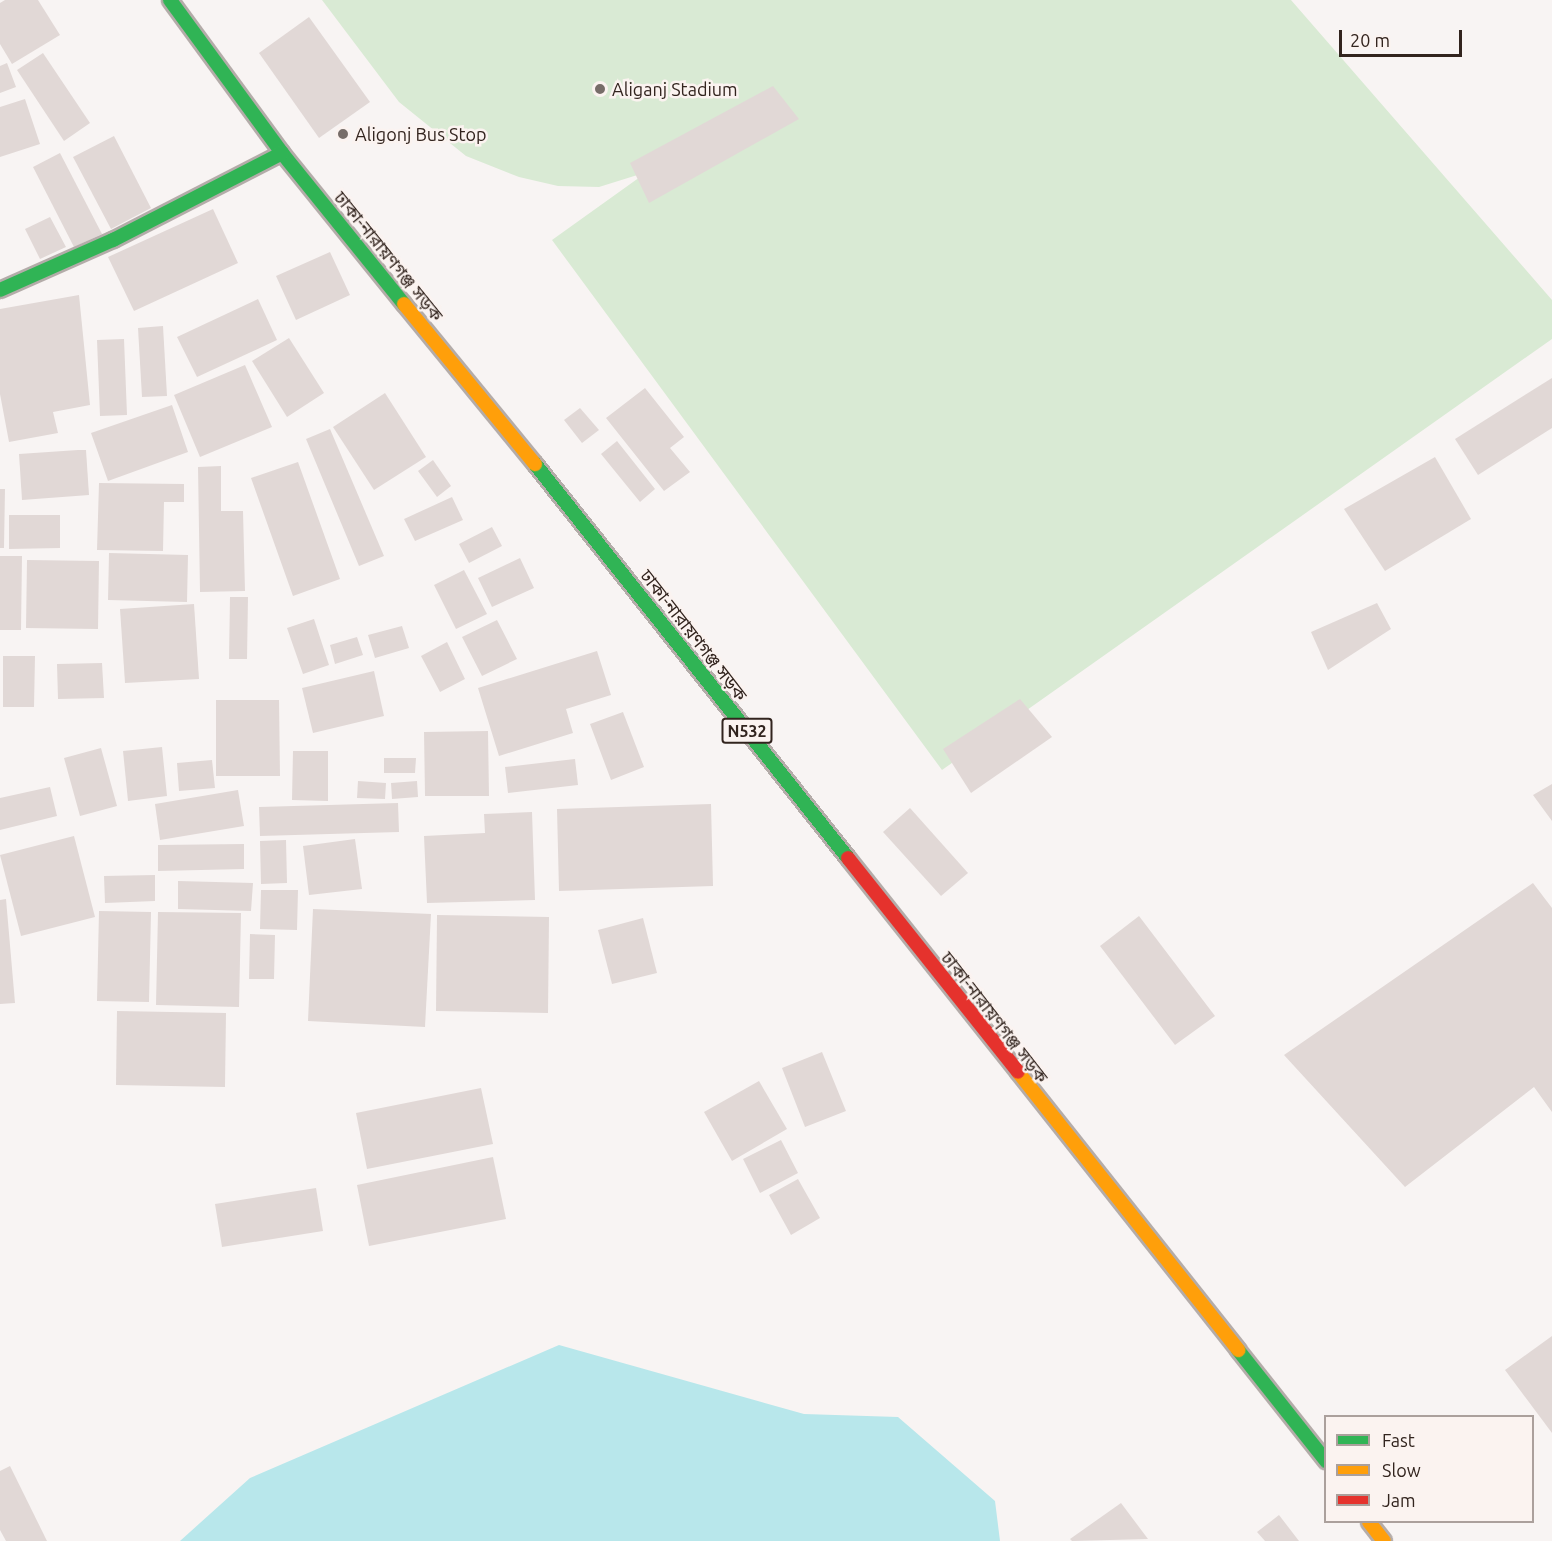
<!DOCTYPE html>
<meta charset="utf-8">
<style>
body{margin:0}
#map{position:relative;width:1552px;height:1541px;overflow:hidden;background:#f8f4f3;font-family:Ubuntu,"Noto Sans Bengali",sans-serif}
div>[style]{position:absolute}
.green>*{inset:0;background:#d9ead4}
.water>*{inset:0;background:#b8e7eb}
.building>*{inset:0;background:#e1d8d6}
.roads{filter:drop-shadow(2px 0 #b4aca9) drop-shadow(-2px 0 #b4aca9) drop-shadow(0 2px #b4aca9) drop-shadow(0 -2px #b4aca9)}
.fast>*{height:14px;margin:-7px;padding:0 7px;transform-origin:7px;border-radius:7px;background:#30b455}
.slow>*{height:14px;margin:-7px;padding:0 7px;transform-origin:7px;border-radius:7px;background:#ff9f0a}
.jam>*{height:14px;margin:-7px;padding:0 7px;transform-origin:7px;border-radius:7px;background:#e5322d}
.dots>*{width:16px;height:16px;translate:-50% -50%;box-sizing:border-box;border:3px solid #fbf3f0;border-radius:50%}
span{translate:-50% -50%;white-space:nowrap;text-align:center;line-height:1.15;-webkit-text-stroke:5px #fbf3f0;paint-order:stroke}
.shield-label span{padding:2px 4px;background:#fbf3f0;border:2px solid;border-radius:4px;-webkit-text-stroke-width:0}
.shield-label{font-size:16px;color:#32241e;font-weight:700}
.poi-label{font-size:18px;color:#32241e}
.left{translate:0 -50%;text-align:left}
.street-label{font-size:18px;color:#32241e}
.legend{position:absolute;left:1324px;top:1415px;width:210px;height:108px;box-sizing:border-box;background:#fbf3f0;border:2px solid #aba09c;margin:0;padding:8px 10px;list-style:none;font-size:18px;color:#32241e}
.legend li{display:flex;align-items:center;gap:12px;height:30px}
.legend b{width:30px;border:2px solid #aba09c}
.scale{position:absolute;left:1339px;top:30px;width:123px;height:27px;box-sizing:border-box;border:3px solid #32241e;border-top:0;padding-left:8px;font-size:18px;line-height:21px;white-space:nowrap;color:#32241e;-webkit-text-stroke:4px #fbf3f0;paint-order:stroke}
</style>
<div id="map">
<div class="green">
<i style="clip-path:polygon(322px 0,1291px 0,1552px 300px,1552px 339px,942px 770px,552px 240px,647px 172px,599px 187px,558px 186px,519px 177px,466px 156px,399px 102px)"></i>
</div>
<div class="water">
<i style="clip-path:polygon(559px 1345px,804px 1414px,898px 1417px,995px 1501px,1000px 1541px,180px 1541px,250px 1478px)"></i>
</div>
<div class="building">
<i style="clip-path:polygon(5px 0,38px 0,60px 35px,12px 64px,0 44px,0 3px)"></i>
<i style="clip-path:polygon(309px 17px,370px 102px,319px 138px,259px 53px)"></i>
<i style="clip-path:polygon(43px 53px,90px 123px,64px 141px,17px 70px)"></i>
<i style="clip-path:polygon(7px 63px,16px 87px,0 93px,0 66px)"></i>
<i style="clip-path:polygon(773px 86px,799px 119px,649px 203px,630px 163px)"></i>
<i style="clip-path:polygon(25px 99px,40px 144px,0 157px,0 107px)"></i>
<i style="clip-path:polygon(114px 136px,151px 208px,111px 229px,73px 157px)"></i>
<i style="clip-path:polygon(60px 153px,102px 234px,74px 247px,33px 167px)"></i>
<i style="clip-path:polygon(213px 209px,238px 263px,134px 311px,108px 257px)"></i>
<i style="clip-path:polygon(50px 217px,66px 247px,40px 259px,25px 229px)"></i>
<i style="clip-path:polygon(330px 252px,350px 295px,296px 320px,276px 276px)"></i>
<i style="clip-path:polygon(79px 295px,90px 405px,53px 412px,58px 433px,9px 442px,0 394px,0 309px)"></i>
<i style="clip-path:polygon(258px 299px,277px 340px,197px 377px,177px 337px)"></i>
<i style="clip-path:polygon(163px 326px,167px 396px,142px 397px,138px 328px)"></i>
<i style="clip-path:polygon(289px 338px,324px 393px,287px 417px,252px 361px)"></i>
<i style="clip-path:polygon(124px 339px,127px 415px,100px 416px,97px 340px)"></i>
<i style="clip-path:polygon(245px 365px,272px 427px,200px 457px,174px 395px)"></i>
<i style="clip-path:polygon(1552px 378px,1552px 428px,1478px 475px,1455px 439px)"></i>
<i style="clip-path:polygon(645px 388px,684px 437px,670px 448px,690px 472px,664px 491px,606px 418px)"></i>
<i style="clip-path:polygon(385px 393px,426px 457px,374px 490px,333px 427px)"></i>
<i style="clip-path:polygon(172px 405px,188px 452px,108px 481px,91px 433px)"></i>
<i style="clip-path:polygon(580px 408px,599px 430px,582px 443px,564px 420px)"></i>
<i style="clip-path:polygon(330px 429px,384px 556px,359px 566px,306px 439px)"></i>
<i style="clip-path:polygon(617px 441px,655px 489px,640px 502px,601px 454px)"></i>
<i style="clip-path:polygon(78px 450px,86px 450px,89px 495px,22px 500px,19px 454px)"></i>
<i style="clip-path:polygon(1435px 457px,1471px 519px,1385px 571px,1344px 509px)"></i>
<i style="clip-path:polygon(433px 460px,451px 486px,437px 497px,418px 471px)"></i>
<i style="clip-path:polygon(298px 462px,340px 579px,293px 596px,251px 478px)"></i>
<i style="clip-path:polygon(221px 466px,221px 511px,243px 511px,245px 591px,200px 592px,198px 467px)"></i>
<i style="clip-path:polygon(99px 483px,184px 484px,184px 502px,164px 502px,163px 551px,97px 550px)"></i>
<i style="clip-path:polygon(0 489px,5px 489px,4px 548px,0 548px)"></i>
<i style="clip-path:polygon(452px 497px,463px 520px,415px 541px,404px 519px)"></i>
<i style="clip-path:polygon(9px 515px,60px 515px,60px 548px,9px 549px)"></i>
<i style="clip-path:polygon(492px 527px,502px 546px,469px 563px,459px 544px)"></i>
<i style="clip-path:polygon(109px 553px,188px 555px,187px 602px,108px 600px)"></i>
<i style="clip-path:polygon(0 556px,22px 556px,21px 630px,0 630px)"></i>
<i style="clip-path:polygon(520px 558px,534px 588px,492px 607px,478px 578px)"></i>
<i style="clip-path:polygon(27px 560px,99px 561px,98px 629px,26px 628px)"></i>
<i style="clip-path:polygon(464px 570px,487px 614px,456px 629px,434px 585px)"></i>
<i style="clip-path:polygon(230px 597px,248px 597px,247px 659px,229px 659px)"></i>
<i style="clip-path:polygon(1377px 603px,1391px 629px,1328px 670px,1311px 632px)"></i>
<i style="clip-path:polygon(194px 604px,199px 679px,125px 683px,120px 609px)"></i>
<i style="clip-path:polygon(314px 619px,329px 665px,303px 674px,287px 628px)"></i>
<i style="clip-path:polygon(497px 620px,517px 659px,482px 676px,462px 637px)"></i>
<i style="clip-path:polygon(402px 626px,409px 648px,375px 658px,368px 635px)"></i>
<i style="clip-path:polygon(357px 637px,363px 655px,335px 664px,330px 645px)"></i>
<i style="clip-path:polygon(447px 642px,465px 679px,440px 692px,421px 656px)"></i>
<i style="clip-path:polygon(597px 651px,611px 695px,566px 709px,573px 733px,499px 756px,478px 688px)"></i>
<i style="clip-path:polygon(3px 656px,35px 656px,34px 707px,3px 707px)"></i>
<i style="clip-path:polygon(102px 663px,104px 698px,58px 699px,57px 664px)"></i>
<i style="clip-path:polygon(374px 671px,384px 716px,313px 733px,302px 688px)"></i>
<i style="clip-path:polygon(1020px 699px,1052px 737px,971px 793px,943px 749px)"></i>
<i style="clip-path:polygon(216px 700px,279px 700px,280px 776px,216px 776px)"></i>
<i style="clip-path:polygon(623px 712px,644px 767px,611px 780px,590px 724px)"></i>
<i style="clip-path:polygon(488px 731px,489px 796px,425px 796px,424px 732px)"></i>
<i style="clip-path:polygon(162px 747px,167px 796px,128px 801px,123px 751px)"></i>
<i style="clip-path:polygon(101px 748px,117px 806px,80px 816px,64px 758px)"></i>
<i style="clip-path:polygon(293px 751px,328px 751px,328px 801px,292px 800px)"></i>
<i style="clip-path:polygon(384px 758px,416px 758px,415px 773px,384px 773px)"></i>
<i style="clip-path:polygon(575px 759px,578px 785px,508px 793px,505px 767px)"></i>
<i style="clip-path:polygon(212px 760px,215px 788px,179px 791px,177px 763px)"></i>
<i style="clip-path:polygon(358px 781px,386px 783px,385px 799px,357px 798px)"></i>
<i style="clip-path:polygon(417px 781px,418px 797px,392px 799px,391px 783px)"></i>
<i style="clip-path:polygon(1552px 784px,1552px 821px,1533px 795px)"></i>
<i style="clip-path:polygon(50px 787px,57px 816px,0 830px,0 798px)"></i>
<i style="clip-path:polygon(238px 790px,244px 826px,160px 840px,155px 804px)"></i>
<i style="clip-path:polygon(398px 803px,399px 832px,260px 836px,259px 807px)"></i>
<i style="clip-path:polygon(711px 804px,713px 886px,559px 891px,557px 809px)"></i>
<i style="clip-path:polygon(910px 808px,968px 873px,941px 896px,883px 832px)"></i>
<i style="clip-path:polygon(532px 812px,535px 900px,427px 903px,424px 836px,485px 833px,484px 814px)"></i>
<i style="clip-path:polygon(74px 836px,95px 917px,21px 936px,0 855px)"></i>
<i style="clip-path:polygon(355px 839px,362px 889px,309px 895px,303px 846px)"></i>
<i style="clip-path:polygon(286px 840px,287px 883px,261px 884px,260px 841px)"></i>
<i style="clip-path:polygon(244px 844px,244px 869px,158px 871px,158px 845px)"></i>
<i style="clip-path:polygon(155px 875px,155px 901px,105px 903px,104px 876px)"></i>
<i style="clip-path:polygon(178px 881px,253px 883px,251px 911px,178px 909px)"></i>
<i style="clip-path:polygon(1533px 883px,1552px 908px,1552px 1112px,1534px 1087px,1405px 1187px,1284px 1055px)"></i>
<i style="clip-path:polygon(261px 890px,298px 890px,297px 930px,260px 929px)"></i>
<i style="clip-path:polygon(6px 899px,15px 1003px,0 1004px,0 900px)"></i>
<i style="clip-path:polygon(313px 909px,431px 914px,425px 1027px,308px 1021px)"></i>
<i style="clip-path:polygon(99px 911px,151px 912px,149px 1002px,97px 1001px)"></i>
<i style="clip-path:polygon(158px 912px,241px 913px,239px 1007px,156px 1005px)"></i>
<i style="clip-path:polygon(437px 915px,549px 917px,548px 1013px,436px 1011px)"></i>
<i style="clip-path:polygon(1139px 916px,1215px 1016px,1175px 1045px,1100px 946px)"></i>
<i style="clip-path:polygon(643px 918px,657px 973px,612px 984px,598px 930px)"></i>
<i style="clip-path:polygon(250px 934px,275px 935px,274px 979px,249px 979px)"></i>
<i style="clip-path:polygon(117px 1011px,226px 1013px,225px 1087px,116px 1085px)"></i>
<i style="clip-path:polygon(822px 1052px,846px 1111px,805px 1127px,782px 1068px)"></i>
<i style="clip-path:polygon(759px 1081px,787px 1129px,732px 1161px,704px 1112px)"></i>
<i style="clip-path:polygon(481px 1088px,493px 1144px,367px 1169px,356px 1113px)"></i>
<i style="clip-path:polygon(781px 1140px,798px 1173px,760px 1193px,743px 1159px)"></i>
<i style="clip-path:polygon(493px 1157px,506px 1219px,369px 1246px,357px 1185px)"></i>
<i style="clip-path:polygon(798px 1179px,820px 1218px,791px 1235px,769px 1195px)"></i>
<i style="clip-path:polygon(316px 1188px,323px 1231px,222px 1247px,215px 1204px)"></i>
<i style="clip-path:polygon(1552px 1336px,1552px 1433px,1505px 1370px)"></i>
<i style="clip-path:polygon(10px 1466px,47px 1541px,6px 1541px,0 1530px,0 1471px)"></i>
<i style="clip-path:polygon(1121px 1503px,1148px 1539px,1072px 1541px,1070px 1539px)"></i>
<i style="clip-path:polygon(1279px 1515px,1299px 1541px,1265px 1541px,1257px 1532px)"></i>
</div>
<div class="roads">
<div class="fast">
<i style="left:170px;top:0;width:190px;rotate:53.8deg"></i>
<i style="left:282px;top:153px;width:194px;rotate:51.1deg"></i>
<i style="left:0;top:290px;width:124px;rotate:-23.9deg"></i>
<i style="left:113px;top:240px;width:190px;rotate:-27.2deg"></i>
<i style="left:535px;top:464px;width:503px;rotate:51.54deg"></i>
<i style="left:1238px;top:1350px;width:142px;rotate:51.6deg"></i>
</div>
<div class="slow">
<i style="left:404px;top:304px;width:207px;rotate:50.7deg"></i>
<i style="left:1018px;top:1072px;width:355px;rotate:51.6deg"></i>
<i style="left:1369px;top:1522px;width:24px;rotate:52deg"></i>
</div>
<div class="jam">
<i style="left:848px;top:858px;width:273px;rotate:51.5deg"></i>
</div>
</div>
<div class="dots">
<i style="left:600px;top:89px;background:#776d69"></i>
<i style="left:343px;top:134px;background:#776d69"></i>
</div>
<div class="shield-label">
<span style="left:747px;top:731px">N532</span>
</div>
<div class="poi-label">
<span class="left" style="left:612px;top:89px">Aliganj Stadium</span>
<span class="left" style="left:355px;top:134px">Aligonj Bus Stop</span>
</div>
<div class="street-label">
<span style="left:389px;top:256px;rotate:51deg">ঢাকা-নারায়ণগঞ্জ সড়ক</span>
<span style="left:694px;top:635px;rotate:52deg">ঢাকা-নারায়ণগঞ্জ সড়ক</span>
<span style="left:995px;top:1017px;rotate:52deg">ঢাকা-নারায়ণগঞ্জ সড়ক</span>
</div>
<ul class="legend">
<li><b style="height:8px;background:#30b455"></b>Fast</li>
<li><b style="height:8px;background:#ff9f0a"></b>Slow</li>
<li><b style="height:8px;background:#e5322d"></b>Jam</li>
</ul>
<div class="scale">20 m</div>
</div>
